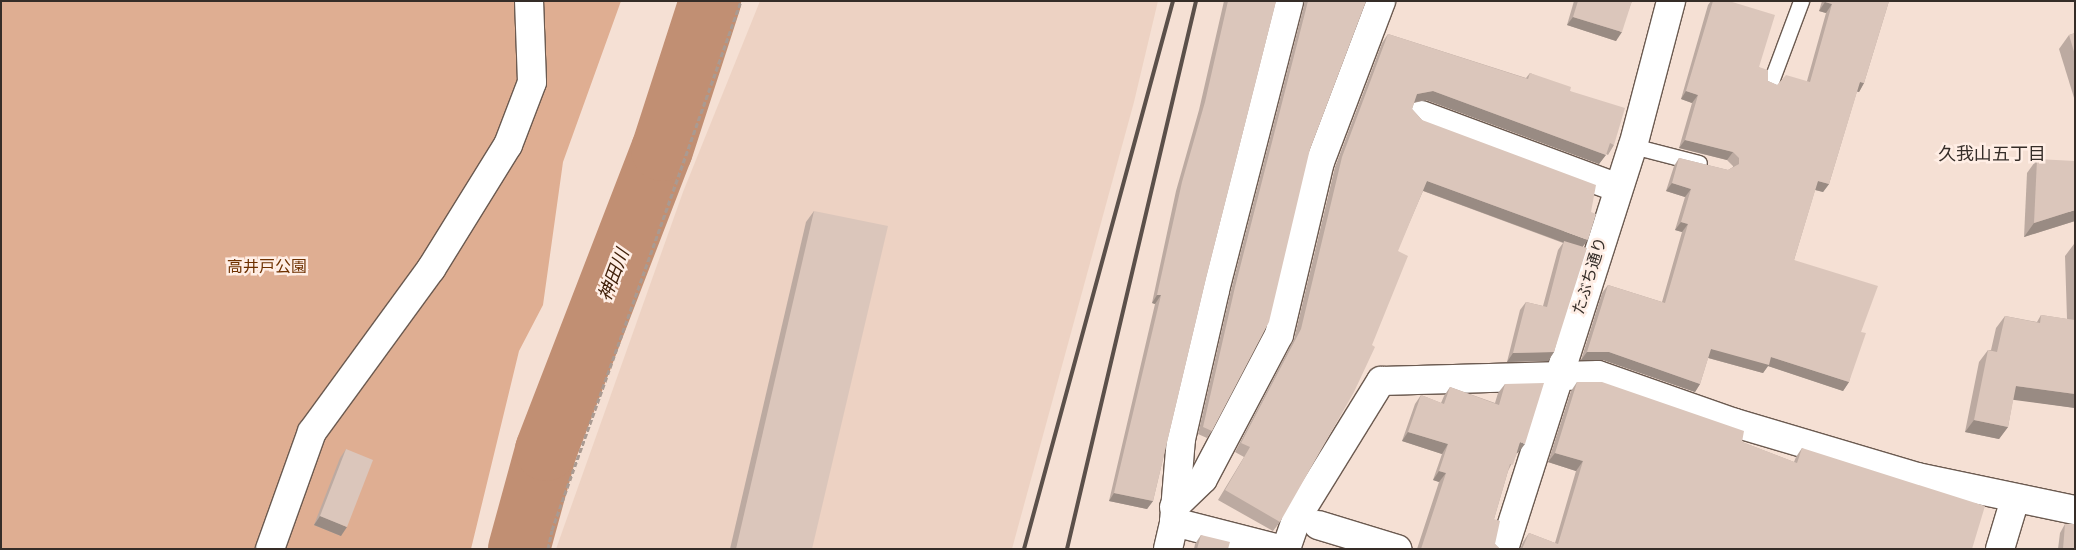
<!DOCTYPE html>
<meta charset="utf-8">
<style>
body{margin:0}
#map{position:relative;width:2076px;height:550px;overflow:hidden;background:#f5e0d4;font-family:Raleway,"Noto Sans JP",sans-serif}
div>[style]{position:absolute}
.built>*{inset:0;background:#edd2c3}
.green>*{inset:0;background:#dfae92}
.river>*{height:62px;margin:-31px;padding:0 31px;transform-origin:31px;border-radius:31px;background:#c18f73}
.path>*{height:3px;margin-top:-1.5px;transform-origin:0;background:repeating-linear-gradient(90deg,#aa9a91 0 5px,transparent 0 7.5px)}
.roads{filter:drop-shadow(1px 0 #6b5a50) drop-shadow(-1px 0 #6b5a50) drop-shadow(0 1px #6b5a50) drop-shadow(0 -1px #6b5a50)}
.lane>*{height:15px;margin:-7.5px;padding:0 7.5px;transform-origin:7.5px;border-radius:7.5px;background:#fff}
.street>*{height:28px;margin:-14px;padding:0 14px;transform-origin:14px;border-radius:14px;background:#fff}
.rail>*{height:4px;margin:-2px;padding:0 2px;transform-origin:2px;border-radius:2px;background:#5b504a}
.wall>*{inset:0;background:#bcaaa1}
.shaded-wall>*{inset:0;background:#998b83}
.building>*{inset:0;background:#dbc6bb}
span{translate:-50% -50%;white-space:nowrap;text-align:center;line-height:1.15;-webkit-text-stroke:5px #ffeee5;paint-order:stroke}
.park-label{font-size:16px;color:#6e3100}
.street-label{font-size:16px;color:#352d28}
.neighbourhood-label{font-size:18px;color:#352d28}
.water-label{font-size:18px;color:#42210a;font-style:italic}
.frame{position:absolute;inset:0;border:2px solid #352d28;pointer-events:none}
</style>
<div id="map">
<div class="built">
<i style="clip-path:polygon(760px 1px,1158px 1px,1134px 102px,1012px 549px,556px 549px,683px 192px)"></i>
</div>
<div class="green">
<i style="clip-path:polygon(1px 1px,621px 1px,563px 162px,543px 305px,519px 351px,471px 549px,1px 549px)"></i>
</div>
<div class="river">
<i style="left:519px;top:549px;width:103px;rotate:-74.7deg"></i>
<i style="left:546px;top:450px;width:322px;rotate:-68.9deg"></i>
<i style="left:662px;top:150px;width:157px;rotate:-72.1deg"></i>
</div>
<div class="path">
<i style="left:548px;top:549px;width:19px;rotate:-78deg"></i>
<i style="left:552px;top:530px;width:562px;rotate:-70.34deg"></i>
</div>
<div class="roads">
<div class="lane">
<i style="left:1770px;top:84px;width:89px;rotate:-69.5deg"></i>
<i style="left:1633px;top:146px;width:68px;rotate:14.4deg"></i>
</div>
<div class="street">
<i style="left:1421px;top:115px;width:210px;rotate:20.3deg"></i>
<i style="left:1174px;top:507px;width:40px;rotate:-44deg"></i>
<i style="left:1203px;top:479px;width:163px;rotate:-62.2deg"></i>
<i style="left:1279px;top:335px;width:178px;rotate:-76.7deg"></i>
<i style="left:1320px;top:162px;width:172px;rotate:-69.2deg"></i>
<i style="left:1174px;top:522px;width:108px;rotate:14.4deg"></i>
<i style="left:1318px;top:525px;width:83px;rotate:16.9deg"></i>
<i style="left:270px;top:549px;width:124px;rotate:-70.3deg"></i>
<i style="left:312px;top:432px;width:202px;rotate:-53.9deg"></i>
<i style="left:431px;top:269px;width:146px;rotate:-58.2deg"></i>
<i style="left:508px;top:145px;width:67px;rotate:-69.1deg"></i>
<i style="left:532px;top:82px;width:81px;rotate:-92.1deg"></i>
<i style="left:1168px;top:549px;width:28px;rotate:-77deg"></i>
<i style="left:1174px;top:522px;width:83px;rotate:-85.2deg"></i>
<i style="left:1181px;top:439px;width:153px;rotate:-77.1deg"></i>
<i style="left:1215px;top:290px;width:298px;rotate:-75.6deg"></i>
<i style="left:1286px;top:549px;width:34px;rotate:-71deg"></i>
<i style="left:1297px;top:517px;width:160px;rotate:-58.3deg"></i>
<i style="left:1381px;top:381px;width:217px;rotate:-1.6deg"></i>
<i style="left:1598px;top:375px;width:145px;rotate:19.3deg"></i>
<i style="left:1735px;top:423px;width:190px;rotate:16.5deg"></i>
<i style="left:1917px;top:477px;width:161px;rotate:11.8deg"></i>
<i style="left:1504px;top:549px;width:423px;rotate:-72.3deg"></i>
<i style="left:1633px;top:146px;width:150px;rotate:-75.3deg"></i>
<i style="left:2000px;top:549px;width:52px;rotate:-73.3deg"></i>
</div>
</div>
<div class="rail">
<i style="left:1024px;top:549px;width:568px;rotate:-74.79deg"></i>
<i style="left:1067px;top:549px;width:563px;rotate:-76.75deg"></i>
</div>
<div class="wall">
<i style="clip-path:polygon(1224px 1px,1276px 1px,1206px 278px,1153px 501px,1147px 509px,1109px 501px,1155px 304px,1152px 303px,1176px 191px,1199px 110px)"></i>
<i style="clip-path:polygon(1304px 1px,1366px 1px,1310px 149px,1212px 431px,1207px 438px,1198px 434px,1230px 294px,1304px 5px)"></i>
<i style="clip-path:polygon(1574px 1px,1632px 1px,1616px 41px,1567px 25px)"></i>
<i style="clip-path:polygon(1711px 1px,1730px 1px,1759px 67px,1768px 81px,1777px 85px,1807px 81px,1826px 13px,1819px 11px,1822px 1px,1889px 1px,1864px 83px,1859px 92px,1857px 91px,1829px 184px,1823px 192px,1815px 190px,1794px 260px,1861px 332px,1849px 382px,1843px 391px,1768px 366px,1763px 373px,1708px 358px,1700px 384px,1695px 392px,1603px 360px,1581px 360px,1602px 293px,1608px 285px,1662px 302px,1682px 232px,1675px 230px,1685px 197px,1666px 191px,1674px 166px,1679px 158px,1728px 170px,1733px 167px,1733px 166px,1727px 160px,1679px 148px,1692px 103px,1681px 99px,1708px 5px)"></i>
<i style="clip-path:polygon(2075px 33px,2075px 101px,2059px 49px,2069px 35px)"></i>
<i style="clip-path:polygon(1388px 34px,1526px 78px,1530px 73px,1570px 91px,1614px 145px,1608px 155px,1606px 154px,1599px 164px,1426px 100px,1414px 103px,1412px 109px,1422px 120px,1583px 246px,1554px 352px,1548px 361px,1507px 362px,1520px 310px,1526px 302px,1543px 306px,1558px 250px,1563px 243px,1423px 191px,1280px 522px,1273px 531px,1218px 500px,1244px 457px,1235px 452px,1294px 339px,1335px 167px,1382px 43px)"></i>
<i style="clip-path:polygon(2037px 159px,2075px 221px,2024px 237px,2027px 173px)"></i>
<i style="clip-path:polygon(814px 211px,812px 549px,730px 549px,806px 222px)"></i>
<i style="clip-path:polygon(2074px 244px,2075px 244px,2075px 408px,2013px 399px,2008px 427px,1999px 439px,1965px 432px,1979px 362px,1988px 350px,1991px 350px,1996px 328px,2005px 316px,2037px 322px,2041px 315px,2067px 319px,2065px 256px)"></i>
<i style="clip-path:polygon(1577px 382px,1742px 442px,1794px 462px,1796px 457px,1802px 448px,1972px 549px,1520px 549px,1523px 542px,1529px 533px,1555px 543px,1576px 471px,1548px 462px,1571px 391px)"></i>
<i style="clip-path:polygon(1505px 384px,1518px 453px,1517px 453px,1508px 471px,1494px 519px,1495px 544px,1500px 549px,1417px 549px,1439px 482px,1433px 480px,1442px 454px,1402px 441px,1415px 404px,1421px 395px,1441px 403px,1444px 396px,1450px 387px,1495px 403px,1498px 393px)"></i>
<i style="clip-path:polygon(346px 449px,341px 536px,314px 525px,340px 458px)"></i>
<i style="clip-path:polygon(2065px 524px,2075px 549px,2058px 549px,2060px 533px)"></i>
<i style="clip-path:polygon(1201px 535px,1228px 549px,1194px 549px,1195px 544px)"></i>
</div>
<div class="shaded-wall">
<i style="clip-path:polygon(1825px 2px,1832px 4px,1826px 13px,1819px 11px)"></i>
<i style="clip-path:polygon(1573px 17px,1622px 32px,1616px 41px,1567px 25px)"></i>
<i style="clip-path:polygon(1860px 82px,1864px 83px,1859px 92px,1854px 91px)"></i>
<i style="clip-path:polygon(1433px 91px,1606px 155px,1599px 164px,1426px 100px,1411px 103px,1417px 94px)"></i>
<i style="clip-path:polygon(1686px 91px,1698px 95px,1692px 103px,1681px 99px)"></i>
<i style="clip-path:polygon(1685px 140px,1733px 152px,1727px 160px,1679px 148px)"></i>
<i style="clip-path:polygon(1427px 181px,1588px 240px,1581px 249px,1421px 190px)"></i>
<i style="clip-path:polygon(1818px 181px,1829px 184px,1823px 192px,1812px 189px)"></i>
<i style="clip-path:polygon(1672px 183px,1691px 189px,1685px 197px,1666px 191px)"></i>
<i style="clip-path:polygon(2075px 210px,2075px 221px,2024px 237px,2034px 223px)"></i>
<i style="clip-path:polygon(1681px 222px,1688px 224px,1682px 232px,1675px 230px)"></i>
<i style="clip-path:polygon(1157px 295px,1161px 295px,1155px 304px,1152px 303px)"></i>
<i style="clip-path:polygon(1711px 349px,1771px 357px,1849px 382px,1843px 391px,1768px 366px,1763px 373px,1705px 357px)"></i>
<i style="clip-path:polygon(1554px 352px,1548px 361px,1507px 362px,1513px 353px)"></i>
<i style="clip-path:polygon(1587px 352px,1609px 352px,1700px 384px,1695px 392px,1603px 360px,1581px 360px)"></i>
<i style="clip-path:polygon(2016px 386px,2075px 394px,2075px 408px,2007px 399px)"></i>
<i style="clip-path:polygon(1974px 420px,2008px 427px,1999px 439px,1965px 432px)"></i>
<i style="clip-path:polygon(1408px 432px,1448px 444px,1442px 454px,1402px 441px)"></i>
<i style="clip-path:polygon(1520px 442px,1525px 444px,1518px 453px,1514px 452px)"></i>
<i style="clip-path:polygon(1555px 453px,1583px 461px,1576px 471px,1548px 462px)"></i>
<i style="clip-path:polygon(1439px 471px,1446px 473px,1439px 482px,1433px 480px)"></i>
<i style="clip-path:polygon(1114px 493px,1153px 501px,1147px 509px,1109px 501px)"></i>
<i style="clip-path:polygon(320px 516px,347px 527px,341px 536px,314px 525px)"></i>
</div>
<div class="building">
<i style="clip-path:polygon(1228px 1px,1276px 1px,1206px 278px,1153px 501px,1114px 493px,1161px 295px,1157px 295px,1182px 182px,1205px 102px)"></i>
<i style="clip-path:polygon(1308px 1px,1366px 1px,1310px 149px,1269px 322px,1212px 431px,1203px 427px,1235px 287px)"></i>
<i style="clip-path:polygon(1578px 1px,1632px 1px,1622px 32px,1573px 17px)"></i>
<i style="clip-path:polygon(1713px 1px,1729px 1px,1775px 15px,1759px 67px,1768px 70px,1768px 81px,1777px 85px,1786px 75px,1810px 82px,1832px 4px,1825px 2px,1825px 1px,1889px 1px,1864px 83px,1860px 82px,1829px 184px,1818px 181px,1794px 260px,1878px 286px,1861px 332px,1866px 333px,1849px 382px,1771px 357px,1769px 365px,1711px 349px,1700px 384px,1609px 352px,1587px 352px,1608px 285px,1665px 303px,1688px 224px,1681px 222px,1691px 189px,1672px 183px,1679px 158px,1728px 170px,1739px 164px,1739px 158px,1733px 152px,1685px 140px,1698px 95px,1686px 91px)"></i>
<i style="clip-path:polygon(2075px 33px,2075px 55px,2069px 35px)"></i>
<i style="clip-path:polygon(1388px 34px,1528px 79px,1530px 73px,1571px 87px,1570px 91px,1625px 108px,1614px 145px,1610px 143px,1606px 155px,1433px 91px,1417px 94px,1412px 109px,1422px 120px,1596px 185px,1591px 212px,1596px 214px,1588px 240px,1427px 181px,1398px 251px,1408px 256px,1372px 345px,1375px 347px,1354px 392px,1280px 522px,1225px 490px,1250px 447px,1241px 443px,1301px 329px,1342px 157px)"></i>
<i style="clip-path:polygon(2037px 159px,2075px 161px,2075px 210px,2034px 223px)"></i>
<i style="clip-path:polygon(814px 211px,888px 226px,812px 549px,736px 549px)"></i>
<i style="clip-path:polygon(1564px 241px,1587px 248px,1554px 352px,1513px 353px,1526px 302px,1547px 307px)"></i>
<i style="clip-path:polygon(2041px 315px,2075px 320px,2075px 394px,2016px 386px,2008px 427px,1974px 420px,1988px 350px,1997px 352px,2005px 316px,2040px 323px)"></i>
<i style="clip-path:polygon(1577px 382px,1602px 382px,1744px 431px,1742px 442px,1797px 463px,1802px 448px,1985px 506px,1972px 549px,1522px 549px,1529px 533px,1558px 544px,1583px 461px,1555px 453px)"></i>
<i style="clip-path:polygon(1544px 383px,1525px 444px,1520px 442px,1513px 465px,1510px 464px,1494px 519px,1500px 521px,1495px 544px,1500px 549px,1421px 549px,1446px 473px,1439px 471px,1448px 444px,1408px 432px,1421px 395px,1444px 404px,1450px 387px,1499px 405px,1505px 384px)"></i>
<i style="clip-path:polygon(346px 449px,373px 460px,347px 527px,320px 516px)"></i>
<i style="clip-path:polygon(2065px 524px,2075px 524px,2075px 549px,2063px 549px)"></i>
<i style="clip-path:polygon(1201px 535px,1230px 542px,1228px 549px,1197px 549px)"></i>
</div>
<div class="park-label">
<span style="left:267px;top:267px">高井戸公園</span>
</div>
<div class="street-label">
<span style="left:1590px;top:276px;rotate:-73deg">たぶち通り</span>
</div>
<div class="neighbourhood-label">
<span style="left:1992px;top:154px">久我山五丁目</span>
</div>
<div class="water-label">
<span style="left:614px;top:275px;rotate:-69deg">神田川</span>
</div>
<div class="frame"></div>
</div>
